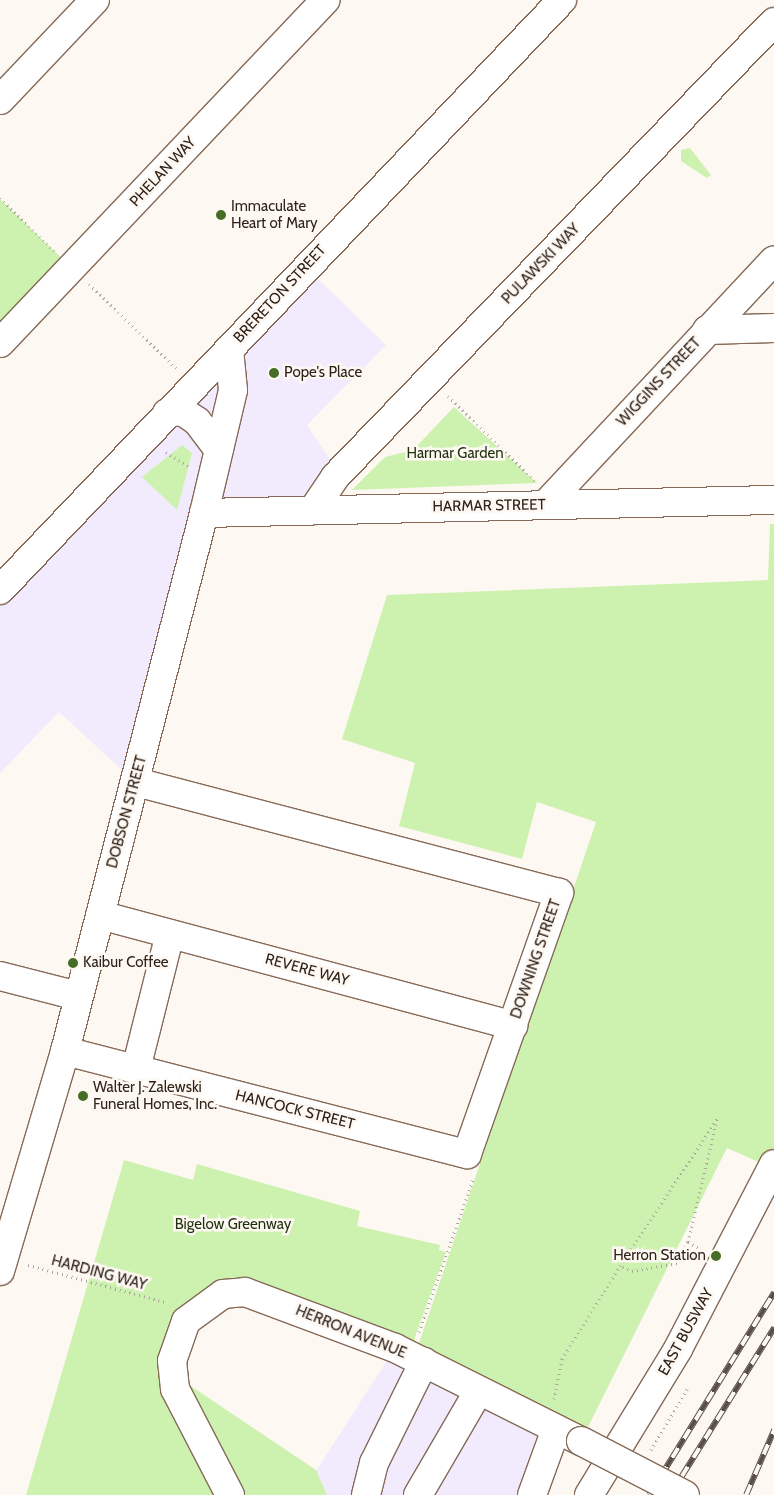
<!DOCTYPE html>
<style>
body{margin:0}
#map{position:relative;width:774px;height:1495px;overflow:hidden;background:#fef8f3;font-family:Cabin,sans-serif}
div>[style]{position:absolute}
.commercial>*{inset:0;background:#f2ebfd}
.green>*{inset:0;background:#cdf2af}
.path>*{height:3px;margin-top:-1.5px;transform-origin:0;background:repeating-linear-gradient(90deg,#aca49e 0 1px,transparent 0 5px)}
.roads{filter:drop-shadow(1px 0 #866a57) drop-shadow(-1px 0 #866a57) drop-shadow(0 1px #866a57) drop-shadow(0 -1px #866a57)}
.minor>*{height:28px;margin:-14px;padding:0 14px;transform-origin:14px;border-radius:14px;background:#fff}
.rail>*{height:5.5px;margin-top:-2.75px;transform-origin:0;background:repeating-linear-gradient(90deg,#fef8f3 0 11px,#594f47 0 22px);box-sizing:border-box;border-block:1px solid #594f47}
.bridges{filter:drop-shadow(1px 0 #866a57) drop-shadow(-1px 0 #866a57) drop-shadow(0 1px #866a57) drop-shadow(0 -1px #866a57)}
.minor-bridge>*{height:28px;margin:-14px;padding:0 14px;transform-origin:14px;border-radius:14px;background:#fff}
.dots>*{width:14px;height:14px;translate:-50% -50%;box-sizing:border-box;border:2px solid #fef8f3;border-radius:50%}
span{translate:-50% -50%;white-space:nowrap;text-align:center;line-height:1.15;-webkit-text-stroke:5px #fef8f3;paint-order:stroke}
.street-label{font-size:15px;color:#2e221a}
.poi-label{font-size:15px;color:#2e221a}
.left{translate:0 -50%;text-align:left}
.right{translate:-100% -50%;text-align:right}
.park-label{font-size:15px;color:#1f300e}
</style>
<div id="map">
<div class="commercial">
<i style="clip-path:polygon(305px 266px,386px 345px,307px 425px,339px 473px,313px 510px,204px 513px,135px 782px,59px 712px,0 773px,0 590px)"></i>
<i style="clip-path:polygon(395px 1348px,556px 1429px,532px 1495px,327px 1495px,316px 1471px)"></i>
</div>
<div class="green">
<i style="clip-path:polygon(690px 148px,711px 175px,707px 178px,681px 161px,681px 150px)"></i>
<i style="clip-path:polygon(0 199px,72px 268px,0 343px)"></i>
<i style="clip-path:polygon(454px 407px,537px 483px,352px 490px,385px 457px,413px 450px)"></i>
<i style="clip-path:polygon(182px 445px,192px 453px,177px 510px,142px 477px)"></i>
<i style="clip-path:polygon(770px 524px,774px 524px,774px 1164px,772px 1168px,727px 1148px,581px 1441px,270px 1301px,203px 1305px,173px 1374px,316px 1470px,327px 1495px,26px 1495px,124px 1160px,193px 1180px,197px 1164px,360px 1211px,357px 1226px,440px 1245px,439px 1250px,446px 1252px,415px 1337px,415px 1355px,596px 822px,537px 802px,522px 859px,399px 826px,415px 763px,342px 739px,387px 595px,768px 580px)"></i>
</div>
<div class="path">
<i style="left:0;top:198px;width:76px;rotate:44.5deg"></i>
<i style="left:89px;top:284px;width:121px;rotate:44deg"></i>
<i style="left:448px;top:396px;width:122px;rotate:44.3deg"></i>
<i style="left:166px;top:452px;width:27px;rotate:33deg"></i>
<i style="left:688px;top:1242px;width:13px;rotate:29deg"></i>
<i style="left:28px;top:1265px;width:142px;rotate:15.1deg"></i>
<i style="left:419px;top:1332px;width:164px;rotate:-70.5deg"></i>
<i style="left:554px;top:1399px;width:41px;rotate:-78.7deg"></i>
<i style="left:562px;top:1359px;width:110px;rotate:-58.1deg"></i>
<i style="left:620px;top:1266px;width:176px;rotate:-56.6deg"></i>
<i style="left:717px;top:1119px;width:126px;rotate:103.3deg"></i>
<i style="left:688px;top:1242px;width:24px;rotate:118deg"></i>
<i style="left:677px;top:1263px;width:45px;rotate:169.7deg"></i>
<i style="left:633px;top:1271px;width:14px;rotate:-159deg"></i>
<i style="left:651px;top:1450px;width:74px;rotate:-59.3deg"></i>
</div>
<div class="roads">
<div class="minor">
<i style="left:0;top:100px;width:138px;rotate:-46.5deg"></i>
<i style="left:707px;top:330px;width:67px;rotate:-1.7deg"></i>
<i style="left:0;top:343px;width:473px;rotate:-46.5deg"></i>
<i style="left:167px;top:413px;width:15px;rotate:-8deg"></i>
<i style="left:182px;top:411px;width:18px;rotate:34deg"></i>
<i style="left:197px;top:421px;width:36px;rotate:53deg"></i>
<i style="left:545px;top:505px;width:335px;rotate:-46.9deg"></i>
<i style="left:313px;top:510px;width:40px;rotate:-56deg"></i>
<i style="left:335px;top:477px;width:632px;rotate:-46.03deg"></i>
<i style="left:204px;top:513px;width:570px;rotate:-1.31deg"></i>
<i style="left:0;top:590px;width:815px;rotate:-46.39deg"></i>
<i style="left:100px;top:915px;width:428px;rotate:15deg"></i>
<i style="left:0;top:976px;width:81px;rotate:14.4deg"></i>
<i style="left:65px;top:1051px;width:415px;rotate:14.4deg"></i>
<i style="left:467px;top:1154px;width:277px;rotate:-70.6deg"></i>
<i style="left:559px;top:893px;width:438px;rotate:-165.3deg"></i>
<i style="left:136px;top:1069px;width:139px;rotate:-75.9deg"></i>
<i style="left:0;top:1271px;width:229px;rotate:-73.5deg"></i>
<i style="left:65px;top:1051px;width:556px;rotate:-75.51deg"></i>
<i style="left:204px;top:513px;width:126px;rotate:-76.7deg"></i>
<i style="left:233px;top:390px;width:41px;rotate:-95.6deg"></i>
<i style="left:230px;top:1495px;width:119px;rotate:-117.4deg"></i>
<i style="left:175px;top:1389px;width:28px;rotate:-96deg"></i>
<i style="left:172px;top:1361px;width:42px;rotate:-70.7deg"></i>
<i style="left:186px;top:1321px;width:46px;rotate:-36.1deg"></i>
<i style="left:223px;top:1294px;width:22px;rotate:-5deg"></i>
<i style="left:245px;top:1292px;width:160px;rotate:20.5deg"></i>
<i style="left:395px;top:1348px;width:208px;rotate:26.6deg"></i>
<i style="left:366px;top:1495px;width:33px;rotate:-76deg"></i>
<i style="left:374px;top:1463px;width:113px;rotate:-63.7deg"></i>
<i style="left:418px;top:1495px;width:121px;rotate:-59.8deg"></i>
<i style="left:532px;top:1495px;width:70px;rotate:-70deg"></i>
<i style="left:589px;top:1495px;width:171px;rotate:-58.6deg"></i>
<i style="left:678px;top:1349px;width:208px;rotate:-62.6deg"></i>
</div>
</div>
<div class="rail">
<i style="left:649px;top:1495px;width:238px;rotate:-58.3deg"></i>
<i style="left:670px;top:1495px;width:197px;rotate:-58.1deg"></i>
<i style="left:746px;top:1495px;width:71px;rotate:-66.7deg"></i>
</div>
<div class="bridges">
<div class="minor-bridge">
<i style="left:581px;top:1441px;width:117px;rotate:27.4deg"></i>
</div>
</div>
<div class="dots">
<i style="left:221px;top:215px;background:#466d28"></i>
<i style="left:274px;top:373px;background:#466d28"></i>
<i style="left:73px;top:963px;background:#466d28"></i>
<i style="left:83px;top:1096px;background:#466d28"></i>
<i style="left:716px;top:1256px;background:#466d28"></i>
</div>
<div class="street-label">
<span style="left:163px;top:172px;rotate:-47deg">PHELAN WAY</span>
<span style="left:541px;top:264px;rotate:-46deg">PULAWSKI WAY</span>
<span style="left:280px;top:294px;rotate:-47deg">BRERETON STREET</span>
<span style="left:659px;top:382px;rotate:-47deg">WIGGINS STREET</span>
<span style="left:489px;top:506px;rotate:-1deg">HARMAR STREET</span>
<span style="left:127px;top:812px;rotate:-75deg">DOBSON STREET</span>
<span style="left:536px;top:959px;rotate:-71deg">DOWNING STREET</span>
<span style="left:307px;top:970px;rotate:15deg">REVERE WAY</span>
<span style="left:295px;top:1110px;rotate:14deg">HANCOCK STREET</span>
<span style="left:99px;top:1273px;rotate:15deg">HARDING WAY</span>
<span style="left:351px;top:1332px;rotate:22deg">HERRON AVENUE</span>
<span style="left:686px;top:1332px;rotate:-61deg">EAST BUSWAY</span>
</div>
<div class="poi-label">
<span class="left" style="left:231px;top:215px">Immaculate<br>Heart of Mary</span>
<span class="left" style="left:284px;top:373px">Pope's Place</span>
<span class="left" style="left:83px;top:963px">Kaibur Coffee</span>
<span class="left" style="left:93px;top:1096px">Walter J. Zalewski<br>Funeral Homes, Inc.</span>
<span class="right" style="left:706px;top:1256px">Herron Station</span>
</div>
<div class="park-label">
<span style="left:455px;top:454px">Harmar Garden</span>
<span style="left:233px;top:1225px">Bigelow Greenway</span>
</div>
</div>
